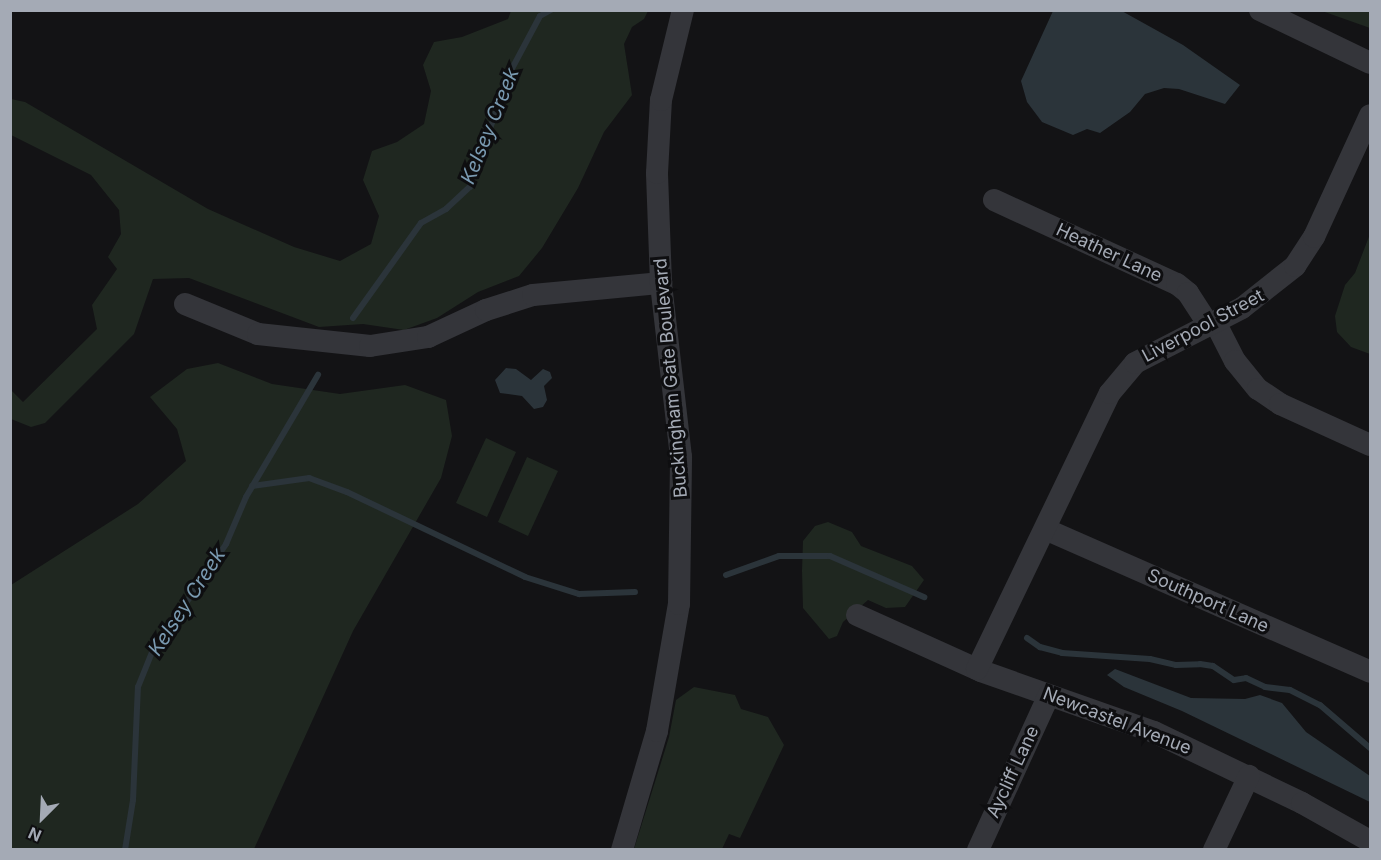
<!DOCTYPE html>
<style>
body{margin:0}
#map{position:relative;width:1381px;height:860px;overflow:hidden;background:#131315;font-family:Inter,sans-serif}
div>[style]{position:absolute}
.green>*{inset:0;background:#1f2720}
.water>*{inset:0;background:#2b343a}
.stream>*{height:6px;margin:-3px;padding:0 3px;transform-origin:3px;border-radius:3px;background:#2b343a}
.minor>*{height:22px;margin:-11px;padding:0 11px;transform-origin:11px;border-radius:11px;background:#34353a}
span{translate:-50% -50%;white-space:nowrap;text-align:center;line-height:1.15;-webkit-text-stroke:6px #0e0e10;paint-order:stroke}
.street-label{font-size:18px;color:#a4aab5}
.water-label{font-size:20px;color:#7a9ab1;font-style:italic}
.frame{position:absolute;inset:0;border:12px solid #a4aab5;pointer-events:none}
.north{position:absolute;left:12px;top:788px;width:60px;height:60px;-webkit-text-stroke:4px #0e0e10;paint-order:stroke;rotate:204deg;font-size:16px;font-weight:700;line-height:24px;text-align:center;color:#a4aab5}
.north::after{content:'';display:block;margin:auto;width:21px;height:27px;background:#a4aab5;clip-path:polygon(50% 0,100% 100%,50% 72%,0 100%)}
</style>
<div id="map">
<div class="green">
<i style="clip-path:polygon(511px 11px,648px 11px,644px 19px,632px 27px,624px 44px,632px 95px,604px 132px,578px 188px,542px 248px,519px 276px,478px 292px,437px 318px,404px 330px,363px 324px,319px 327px,189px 278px,153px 279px,134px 334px,45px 423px,31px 427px,11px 419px,10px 389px,23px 402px,97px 329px,92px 305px,117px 269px,108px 257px,121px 234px,119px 210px,91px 175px,11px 135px,11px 99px,25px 102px,208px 209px,294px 247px,340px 261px,371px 244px,379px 216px,363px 180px,372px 151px,397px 142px,424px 124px,431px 91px,423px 65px,434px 42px,462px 37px,508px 19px)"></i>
<i style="clip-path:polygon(1322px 11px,1370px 11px,1370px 28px)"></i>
<i style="clip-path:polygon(1370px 234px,1370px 354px,1351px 347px,1337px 332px,1335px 316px,1345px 285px,1355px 273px)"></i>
<i style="clip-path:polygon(218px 363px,272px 384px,340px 394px,405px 385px,446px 400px,452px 436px,441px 478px,353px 631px,254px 849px,11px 849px,11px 585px,138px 504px,186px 461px,177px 429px,150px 397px,187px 369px)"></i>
<i style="clip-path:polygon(486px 438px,516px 452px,487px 517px,456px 503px)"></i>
<i style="clip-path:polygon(527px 457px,558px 471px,528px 536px,498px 522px)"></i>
<i style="clip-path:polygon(828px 522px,852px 532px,861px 546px,912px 566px,924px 580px,905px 607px,886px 608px,868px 600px,843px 622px,837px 636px,829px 639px,803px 608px,802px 571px,803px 541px,815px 526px)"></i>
<i style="clip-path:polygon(694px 687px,735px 695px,741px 709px,768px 717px,784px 745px,740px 838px,729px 834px,722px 849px,634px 849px,669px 737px,676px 700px)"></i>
</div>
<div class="water">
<i style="clip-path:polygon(1120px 10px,1183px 45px,1240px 85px,1225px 104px,1179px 89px,1164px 88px,1145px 94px,1130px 112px,1100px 133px,1087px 129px,1073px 135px,1042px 122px,1027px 102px,1021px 81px,1053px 11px)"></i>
<i style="clip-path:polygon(506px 368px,516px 369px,531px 380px,543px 369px,550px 372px,552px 378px,544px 386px,547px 400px,543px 407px,534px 409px,522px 396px,500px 393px,495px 380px)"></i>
<i style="clip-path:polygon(1115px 669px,1191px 698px,1245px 699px,1260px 695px,1282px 703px,1306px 732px,1370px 776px,1370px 802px,1182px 711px,1124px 687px,1107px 675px)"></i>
</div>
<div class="stream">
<i style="left:353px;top:318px;width:117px;rotate:-54.4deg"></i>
<i style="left:421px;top:223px;width:29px;rotate:-29deg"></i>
<i style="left:446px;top:209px;width:33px;rotate:-43deg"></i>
<i style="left:470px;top:187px;width:117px;rotate:-71.1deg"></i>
<i style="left:508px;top:76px;width:68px;rotate:-61.9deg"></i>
<i style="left:540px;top:16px;width:13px;rotate:-29deg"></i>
<i style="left:252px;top:486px;width:58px;rotate:-8deg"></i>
<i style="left:309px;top:478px;width:40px;rotate:20.2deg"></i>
<i style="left:347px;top:492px;width:197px;rotate:25.5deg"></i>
<i style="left:525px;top:577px;width:57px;rotate:17.5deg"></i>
<i style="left:579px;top:594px;width:56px;rotate:-2deg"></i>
<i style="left:726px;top:575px;width:56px;rotate:-19.7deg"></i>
<i style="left:779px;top:556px;width:51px"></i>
<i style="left:830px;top:556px;width:103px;rotate:23.6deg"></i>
<i style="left:1027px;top:638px;width:16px;rotate:35deg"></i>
<i style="left:1040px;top:647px;width:23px;rotate:15deg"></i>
<i style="left:1062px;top:653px;width:88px;rotate:3.9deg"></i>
<i style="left:1150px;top:659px;width:27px;rotate:13deg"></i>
<i style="left:1176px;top:665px;width:24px;rotate:-2deg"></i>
<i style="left:1200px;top:664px;width:13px;rotate:9deg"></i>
<i style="left:1213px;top:666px;width:25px;rotate:34deg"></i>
<i style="left:1234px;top:680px;width:12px;rotate:-9deg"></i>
<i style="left:1246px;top:678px;width:21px;rotate:25deg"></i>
<i style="left:1265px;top:687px;width:25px;rotate:7deg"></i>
<i style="left:1290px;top:690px;width:34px;rotate:27deg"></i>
<i style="left:1320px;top:705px;width:66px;rotate:40.7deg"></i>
<i style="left:125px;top:850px;width:51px;rotate:-80.9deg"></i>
<i style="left:133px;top:800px;width:113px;rotate:-87.5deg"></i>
<i style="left:138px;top:687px;width:37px;rotate:-68deg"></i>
<i style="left:152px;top:653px;width:132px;rotate:-55.8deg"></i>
<i style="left:226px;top:544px;width:51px;rotate:-66.9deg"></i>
<i style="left:246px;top:497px;width:142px;rotate:-59.5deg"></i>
</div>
<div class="minor">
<i style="left:1260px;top:10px;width:122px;rotate:25.7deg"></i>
<i style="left:994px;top:200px;width:201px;rotate:24.7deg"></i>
<i style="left:1177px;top:284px;width:14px;rotate:39deg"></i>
<i style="left:1188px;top:293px;width:38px;rotate:57deg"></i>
<i style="left:185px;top:304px;width:79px;rotate:22.3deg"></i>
<i style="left:258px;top:334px;width:113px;rotate:6.1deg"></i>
<i style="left:370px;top:346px;width:59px;rotate:-8.8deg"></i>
<i style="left:428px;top:337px;width:64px;rotate:-25deg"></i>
<i style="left:486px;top:310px;width:49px;rotate:-17.7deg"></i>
<i style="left:533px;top:295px;width:129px;rotate:-5.4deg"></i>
<i style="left:1215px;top:322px;width:44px;rotate:62.9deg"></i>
<i style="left:1235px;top:361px;width:36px;rotate:51deg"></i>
<i style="left:1258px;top:389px;width:27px;rotate:34deg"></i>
<i style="left:1280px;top:404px;width:99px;rotate:24.5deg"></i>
<i style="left:1045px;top:529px;width:355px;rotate:23.7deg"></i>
<i style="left:857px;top:615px;width:136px;rotate:24.3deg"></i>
<i style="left:981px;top:671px;width:183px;rotate:19.4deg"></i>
<i style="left:1154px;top:732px;width:164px;rotate:25.6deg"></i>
<i style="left:1302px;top:803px;width:78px;rotate:29.2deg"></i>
<i style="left:977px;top:669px;width:306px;rotate:-64.3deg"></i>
<i style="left:1110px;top:393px;width:39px;rotate:-50deg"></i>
<i style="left:1135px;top:363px;width:120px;rotate:-27.2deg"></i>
<i style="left:1242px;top:308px;width:68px;rotate:-38.4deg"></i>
<i style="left:1295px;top:266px;width:35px;rotate:-57deg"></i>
<i style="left:1314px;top:237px;width:134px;rotate:-65.3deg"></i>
<i style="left:622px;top:850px;width:124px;rotate:-73.6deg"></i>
<i style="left:657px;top:731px;width:129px;rotate:-80.2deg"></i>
<i style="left:679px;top:604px;width:147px;rotate:-89.2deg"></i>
<i style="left:681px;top:457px;width:175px;rotate:-96.6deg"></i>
<i style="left:661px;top:283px;width:110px;rotate:-92.1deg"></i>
<i style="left:657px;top:173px;width:73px;rotate:-86.9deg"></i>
<i style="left:661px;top:100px;width:93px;rotate:-76.3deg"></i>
<i style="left:978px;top:850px;width:170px;rotate:-65.4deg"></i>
<i style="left:1214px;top:850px;width:82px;rotate:-64.7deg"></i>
</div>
<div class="street-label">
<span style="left:1109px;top:253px;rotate:25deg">Heather Lane</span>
<span style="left:1203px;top:326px;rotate:-28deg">Liverpool Street</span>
<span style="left:671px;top:378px;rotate:-95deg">Buckingham Gate Boulevard</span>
<span style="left:1208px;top:601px;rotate:24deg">Southport Lane</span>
<span style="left:1117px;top:721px;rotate:21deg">Newcastel Avenue</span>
<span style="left:1013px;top:772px;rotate:-65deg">Aycliff Lane</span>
</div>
<div class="water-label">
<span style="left:490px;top:126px;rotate:-68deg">Kelsey Creek</span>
<span style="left:187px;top:602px;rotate:-57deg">Kelsey Creek</span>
</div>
<div class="frame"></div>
<div class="north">N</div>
</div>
